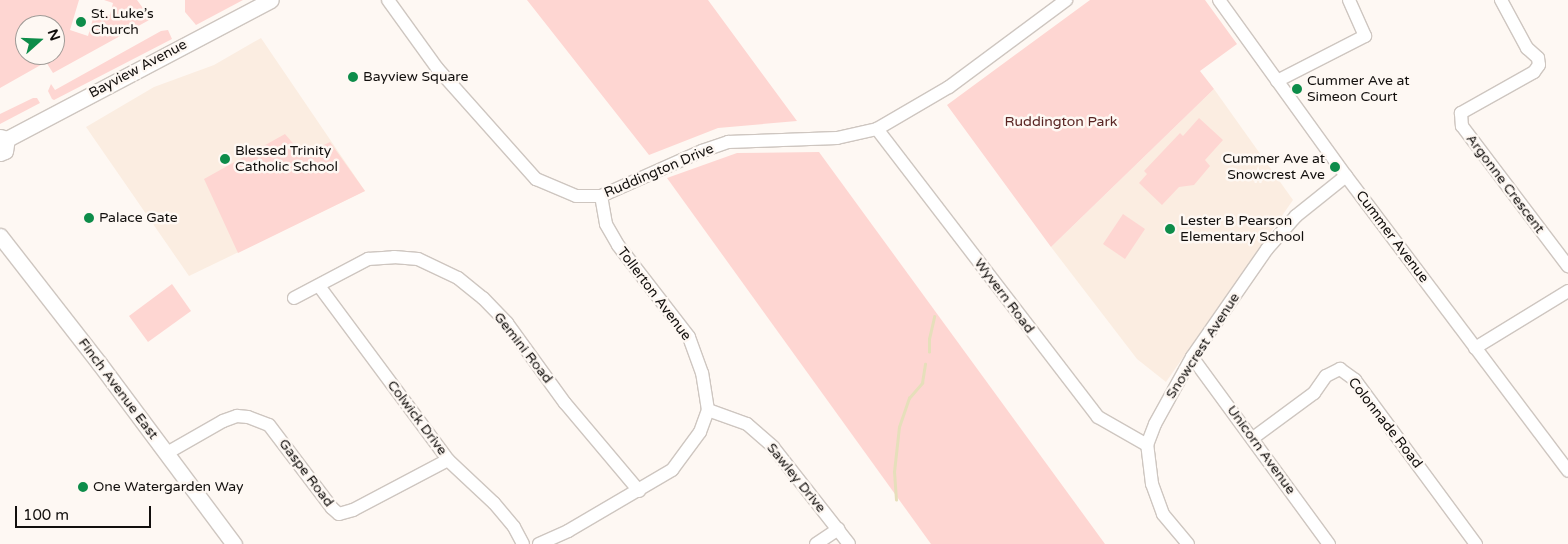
<!DOCTYPE html>
<meta charset="utf-8">
<style>
body{margin:0}
#map{position:relative;width:1568px;height:544px;overflow:hidden;background:#fef8f3;font-family:"Varela Round",sans-serif}
div>[style]{position:absolute}
.built>*{inset:0;background:#fbede1}
.green>*{inset:0;background:#fed6d2}
.stream>*{height:2.5px;margin:-1.25px;padding:0 1.25px;transform-origin:1.25px;border-radius:1.25px;background:#e6dfbb}
.roads{filter:drop-shadow(1px 0 #cec6c0) drop-shadow(-1px 0 #cec6c0) drop-shadow(0 1px #cec6c0) drop-shadow(0 -1px #cec6c0)}
.minor>*{height:12px;margin:-6px;padding:0 6px;transform-origin:6px;border-radius:6px;background:#fff}
.major>*{height:15px;margin:-7.5px;padding:0 7.5px;transform-origin:7.5px;border-radius:7.5px;background:#fff}
.dots>*{width:14px;height:14px;translate:-50% -50%;box-sizing:border-box;border:2px solid #fef8f3;border-radius:50%}
span{translate:-50% -50%;white-space:nowrap;text-align:center;line-height:1.15;-webkit-text-stroke:5px #fef8f3;paint-order:stroke}
.poi-label{font-size:14px;color:#120f0d}
.left{translate:0 -50%;text-align:left}
.right{translate:-100% -50%;text-align:right}
.street-label{font-size:14px;color:#120f0d}
.park-label{font-size:14px;color:#582422}
.north{position:absolute;left:15px;top:15px;width:50px;height:50px;box-sizing:border-box;background:#fef8f3;border:1px solid #a09b97;border-radius:50%;rotate:70deg;font-size:14px;font-weight:700;line-height:20px;text-align:center;color:#120f0d}
.north::after{content:'';display:block;margin:auto;width:18px;height:22px;background:#0d8c49;clip-path:polygon(50% 0,100% 100%,50% 72%,0 100%)}
.scale{position:absolute;left:15px;top:506px;width:136px;height:22px;box-sizing:border-box;border:2px solid #120f0d;border-top:0;padding-left:6px;font-size:15px;line-height:18px;white-space:nowrap;color:#120f0d;-webkit-text-stroke:4px #fef8f3;paint-order:stroke}
</style>
<div id="map">
<div class="built">
<i style="clip-path:polygon(261px 38px,365px 191px,189px 276px,86px 127px,154px 87px,214px 65px)"></i>
<i style="clip-path:polygon(1214px 89px,1293px 200px,1166px 382px,1137px 359px,1051px 247px)"></i>
</div>
<div class="green">
<i style="clip-path:polygon(evenodd,0 0,79px 0,70px 30px,88px 36px,94px 15px,106px 19px,107px 17px,98px 12px,110px 15px,113px 3px,104px 0,137px 0,151px 19px,53px 73px,46px 62px,0 88px,0 0,25px 25px,55px 25px,55px 55px,25px 55px,25px 25px)"></i>
<i style="clip-path:polygon(185px 0,243px 0,196px 25px,185px 12px)"></i>
<i style="clip-path:polygon(527px 0,708px 0,797px 121px,718px 128px,649px 155px)"></i>
<i style="clip-path:polygon(1090px 0,1205px 0,1237px 44px,1200px 71px,1214px 89px,1051px 247px,947px 105px)"></i>
<i style="clip-path:polygon(168px 30px,172px 39px,54px 100px,52px 99px,48px 91px,51px 84px,55px 90px,161px 31px)"></i>
<i style="clip-path:polygon(33px 98px,37px 98px,40px 103px,0 124px,0 114px)"></i>
<i style="clip-path:polygon(1199px 118px,1223px 140px,1205px 160px,1210px 166px,1194px 185px,1179px 187px,1162px 205px,1139px 183px,1147px 174px,1144px 171px,1180px 133px,1183px 136px)"></i>
<i style="clip-path:polygon(285px 134px,303px 155px,330px 142px,365px 191px,238px 253px,204px 179px)"></i>
<i style="clip-path:polygon(819px 152px,1105px 544px,931px 544px,667px 178px,737px 153px)"></i>
<i style="clip-path:polygon(1123px 214px,1145px 229px,1125px 259px,1103px 244px)"></i>
<i style="clip-path:polygon(172px 284px,191px 311px,148px 342px,129px 316px)"></i>
</div>
<div class="stream">
<i style="left:929px;top:352px;width:13px;rotate:-90deg"></i>
<i style="left:929px;top:339px;width:23px;rotate:-77deg"></i>
<i style="left:896px;top:500px;width:28px;rotate:-94deg"></i>
<i style="left:894px;top:472px;width:45px;rotate:-83.7deg"></i>
<i style="left:899px;top:427px;width:31px;rotate:-71deg"></i>
<i style="left:909px;top:398px;width:20px;rotate:-49deg"></i>
<i style="left:922px;top:383px;width:19px;rotate:-81deg"></i>
</div>
<div class="roads">
<div class="minor">
<i style="left:388px;top:0;width:84px;rotate:54.2deg"></i>
<i style="left:437px;top:68px;width:149px;rotate:48.3deg"></i>
<i style="left:536px;top:179px;width:43px;rotate:23deg"></i>
<i style="left:576px;top:196px;width:25px"></i>
<i style="left:601px;top:196px;width:111px;rotate:-24deg"></i>
<i style="left:702px;top:151px;width:28px;rotate:-19deg"></i>
<i style="left:728px;top:142px;width:109px;rotate:-2.1deg"></i>
<i style="left:837px;top:138px;width:41px;rotate:-12.7deg"></i>
<i style="left:877px;top:129px;width:83px;rotate:-30.3deg"></i>
<i style="left:949px;top:87px;width:146px;rotate:-36.6deg"></i>
<i style="left:1219px;top:0;width:217px;rotate:54.2deg"></i>
<i style="left:1346px;top:176px;width:369px;rotate:53deg"></i>
<i style="left:1501px;top:0;width:55px;rotate:61.6deg"></i>
<i style="left:1527px;top:48px;width:15px;rotate:42deg"></i>
<i style="left:1538px;top:58px;width:7px;rotate:82deg"></i>
<i style="left:1539px;top:65px;width:9px;rotate:126deg"></i>
<i style="left:1534px;top:72px;width:84px;rotate:150.7deg"></i>
<i style="left:1461px;top:113px;width:13px;rotate:86deg"></i>
<i style="left:1462px;top:126px;width:176px;rotate:52.9deg"></i>
<i style="left:1277px;top:81px;width:99px;rotate:-27.1deg"></i>
<i style="left:1365px;top:36px;width:39px;rotate:-114deg"></i>
<i style="left:877px;top:129px;width:363px;rotate:52.5deg"></i>
<i style="left:1098px;top:417px;width:56px;rotate:29.7deg"></i>
<i style="left:319px;top:286px;width:217px;rotate:53.4deg"></i>
<i style="left:448px;top:460px;width:63px;rotate:43.1deg"></i>
<i style="left:494px;top:503px;width:31px;rotate:50deg"></i>
<i style="left:514px;top:527px;width:19px;rotate:62deg"></i>
<i style="left:294px;top:298px;width:84px;rotate:-27.8deg"></i>
<i style="left:368px;top:259px;width:26px;rotate:-4deg"></i>
<i style="left:394px;top:257px;width:24px;rotate:5deg"></i>
<i style="left:418px;top:259px;width:44px;rotate:25.4deg"></i>
<i style="left:458px;top:278px;width:32px;rotate:39deg"></i>
<i style="left:483px;top:298px;width:35px;rotate:46deg"></i>
<i style="left:507px;top:323px;width:99px;rotate:54.1deg"></i>
<i style="left:565px;top:403px;width:115px;rotate:49.9deg"></i>
<i style="left:1475px;top:348px;width:109px;rotate:-31.5deg"></i>
<i style="left:1192px;top:357px;width:232px;rotate:53.8deg"></i>
<i style="left:708px;top:410px;width:41px;rotate:19.7deg"></i>
<i style="left:747px;top:424px;width:35px;rotate:41deg"></i>
<i style="left:773px;top:447px;width:123px;rotate:51.9deg"></i>
<i style="left:1253px;top:438px;width:76px;rotate:-36.4deg"></i>
<i style="left:1314px;top:393px;width:21px;rotate:-55deg"></i>
<i style="left:1326px;top:376px;width:16px;rotate:-27deg"></i>
<i style="left:1340px;top:369px;width:19px;rotate:36deg"></i>
<i style="left:1355px;top:380px;width:204px;rotate:53.6deg"></i>
<i style="left:167px;top:453px;width:64px;rotate:-29.7deg"></i>
<i style="left:223px;top:421px;width:15px;rotate:-20deg"></i>
<i style="left:237px;top:416px;width:11px;rotate:5deg"></i>
<i style="left:248px;top:417px;width:22px;rotate:21deg"></i>
<i style="left:269px;top:425px;width:104px;rotate:52.8deg"></i>
<i style="left:332px;top:508px;width:9px;rotate:41deg"></i>
<i style="left:339px;top:514px;width:15px;rotate:-16deg"></i>
<i style="left:353px;top:510px;width:107px;rotate:-27.8deg"></i>
<i style="left:539px;top:544px;width:32px;rotate:-24deg"></i>
<i style="left:568px;top:531px;width:121px;rotate:-30.4deg"></i>
<i style="left:672px;top:470px;width:47px;rotate:-53.6deg"></i>
<i style="left:700px;top:432px;width:23px;rotate:-70deg"></i>
<i style="left:708px;top:410px;width:37px;rotate:-99deg"></i>
<i style="left:702px;top:373px;width:38px;rotate:-110deg"></i>
<i style="left:689px;top:337px;width:116px;rotate:-127.7deg"></i>
<i style="left:618px;top:245px;width:24px;rotate:-120deg"></i>
<i style="left:606px;top:224px;width:28px;rotate:-100deg"></i>
<i style="left:816px;top:544px;width:27px;rotate:-34deg"></i>
<i style="left:1188px;top:544px;width:39px;rotate:-130deg"></i>
<i style="left:1163px;top:514px;width:32px;rotate:-110deg"></i>
<i style="left:1152px;top:484px;width:39px;rotate:-97deg"></i>
<i style="left:1147px;top:445px;width:22px;rotate:-69deg"></i>
<i style="left:1155px;top:424px;width:77px;rotate:-61.1deg"></i>
<i style="left:1192px;top:357px;width:131px;rotate:-55.2deg"></i>
<i style="left:1267px;top:249px;width:44px;rotate:-48.7deg"></i>
<i style="left:1296px;top:216px;width:64px;rotate:-38.7deg"></i>
</div>
<div class="major">
<i style="left:0;top:137px;width:7px;rotate:16deg"></i>
<i style="left:7px;top:139px;width:298px;rotate:-27.8deg"></i>
<i style="left:0;top:153px;width:5px;rotate:-22deg"></i>
<i style="left:5px;top:151px;width:12px;rotate:-81deg"></i>
<i style="left:0;top:236px;width:161px;rotate:52.1deg"></i>
<i style="left:99px;top:363px;width:226px;rotate:53.3deg"></i>
</div>
</div>
<div class="dots">
<i style="left:81px;top:22px;background:#0d8c49"></i>
<i style="left:353px;top:77px;background:#0d8c49"></i>
<i style="left:1297px;top:89px;background:#0d8c49"></i>
<i style="left:225px;top:159px;background:#0d8c49"></i>
<i style="left:1335px;top:167px;background:#0d8c49"></i>
<i style="left:89px;top:218px;background:#0d8c49"></i>
<i style="left:1170px;top:229px;background:#0d8c49"></i>
<i style="left:83px;top:487px;background:#0d8c49"></i>
</div>
<div class="poi-label">
<span class="left" style="left:91px;top:22px">St. Luke’s<br>Church</span>
<span class="left" style="left:363px;top:77px">Bayview Square</span>
<span class="left" style="left:1307px;top:89px">Cummer Ave at<br>Simeon Court</span>
<span class="left" style="left:235px;top:159px">Blessed Trinity<br>Catholic School</span>
<span class="right" style="left:1325px;top:167px">Cummer Ave at<br>Snowcrest Ave</span>
<span class="left" style="left:99px;top:218px">Palace Gate</span>
<span class="left" style="left:1180px;top:229px">Lester B Pearson<br>Elementary School</span>
<span class="left" style="left:93px;top:487px">One Watergarden Way</span>
</div>
<div class="street-label">
<span style="left:138px;top:69px;rotate:-28deg">Bayview Avenue</span>
<span style="left:659px;top:171px;rotate:-23deg">Ruddington Drive</span>
<span style="left:1505px;top:184px;rotate:53deg">Argonne Crescent</span>
<span style="left:1392px;top:237px;rotate:53deg">Cummer Avenue</span>
<span style="left:654px;top:294px;rotate:53deg">Tollerton Avenue</span>
<span style="left:1004px;top:296px;rotate:53deg">Wyvern Road</span>
<span style="left:1203px;top:346px;rotate:-57deg">Snowcrest Avenue</span>
<span style="left:523px;top:348px;rotate:52deg">Gemini Road</span>
<span style="left:118px;top:389px;rotate:53deg">Finch Avenue East</span>
<span style="left:417px;top:418px;rotate:53deg">Colwick Drive</span>
<span style="left:1385px;top:423px;rotate:52deg">Colonnade Road</span>
<span style="left:1261px;top:450px;rotate:54deg">Unicorn Avenue</span>
<span style="left:306px;top:473px;rotate:53deg">Gaspe Road</span>
<span style="left:796px;top:478px;rotate:51deg">Sawley Drive</span>
</div>
<div class="park-label">
<span style="left:1061px;top:122px">Ruddington Park</span>
</div>
<div class="north">N</div>
<div class="scale">100 m</div>
</div>
